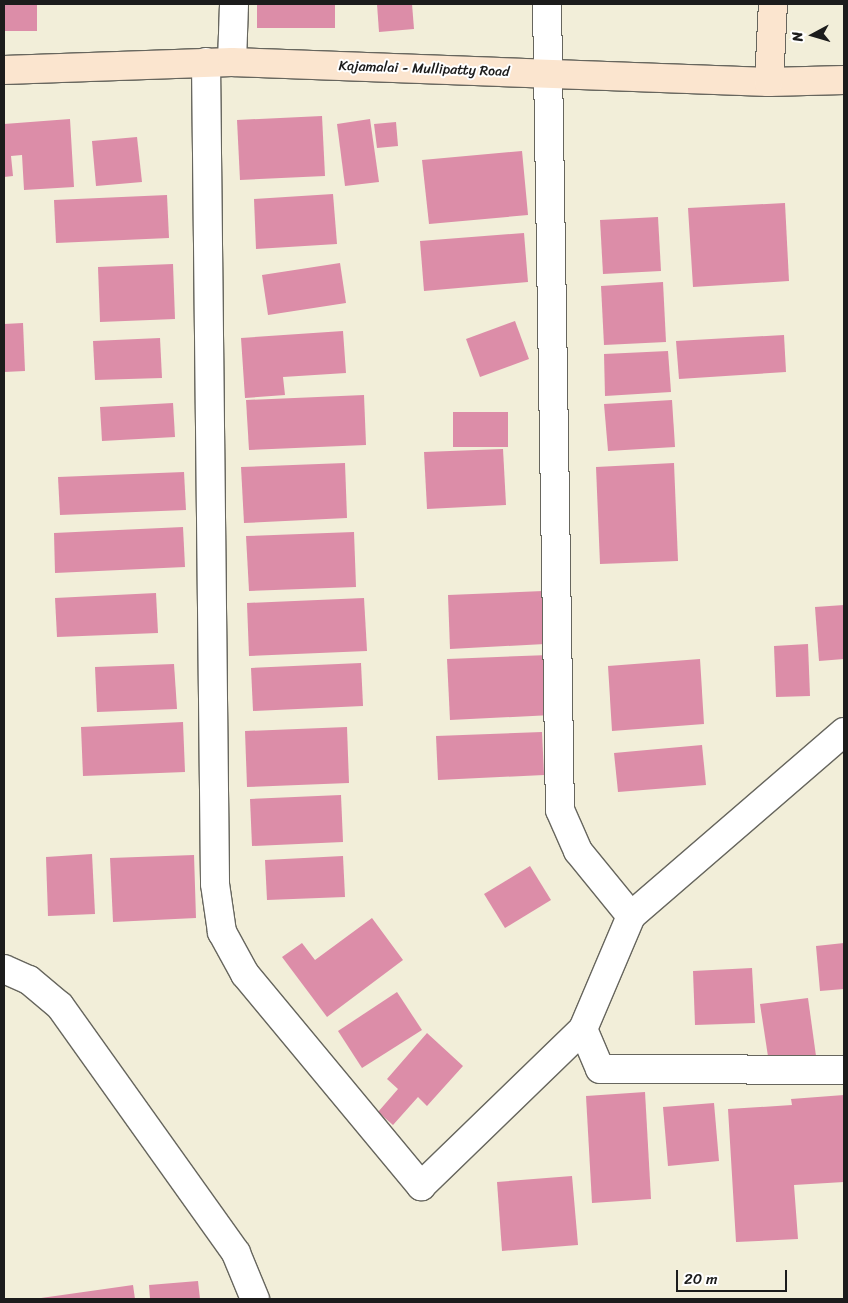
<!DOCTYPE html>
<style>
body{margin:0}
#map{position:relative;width:848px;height:1303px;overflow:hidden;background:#f2eed9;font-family:Sriracha,sans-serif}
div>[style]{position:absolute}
.building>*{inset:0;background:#dc8da8}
.roads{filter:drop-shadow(1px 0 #67665e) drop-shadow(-1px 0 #67665e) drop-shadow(0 1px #67665e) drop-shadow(0 -1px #67665e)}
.street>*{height:28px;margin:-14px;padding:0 14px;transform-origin:14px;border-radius:14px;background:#fff}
.secondary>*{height:28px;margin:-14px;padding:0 14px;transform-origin:14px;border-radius:14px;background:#fbe5cf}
span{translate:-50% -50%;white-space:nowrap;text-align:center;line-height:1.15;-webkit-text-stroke:4px #fff;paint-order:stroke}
.street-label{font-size:14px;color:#1c1c1c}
.frame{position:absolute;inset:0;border:5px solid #1c1c1c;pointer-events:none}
.north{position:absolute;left:788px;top:10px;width:50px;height:50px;-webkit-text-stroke:4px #fff;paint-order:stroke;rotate:264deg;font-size:14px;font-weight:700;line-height:20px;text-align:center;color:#1c1c1c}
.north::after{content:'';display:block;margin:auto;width:18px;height:22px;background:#1c1c1c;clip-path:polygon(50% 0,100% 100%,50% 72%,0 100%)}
.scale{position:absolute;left:676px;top:1270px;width:111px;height:22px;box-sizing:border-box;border:2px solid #1c1c1c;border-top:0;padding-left:6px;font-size:15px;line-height:18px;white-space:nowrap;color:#1c1c1c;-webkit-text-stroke:4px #fff;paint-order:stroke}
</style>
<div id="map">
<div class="building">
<i style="clip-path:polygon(4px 4px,37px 4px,37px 31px,4px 31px)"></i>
<i style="clip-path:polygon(257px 4px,335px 4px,335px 28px,257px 28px)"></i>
<i style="clip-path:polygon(377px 4px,412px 4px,414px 29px,379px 32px)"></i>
<i style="clip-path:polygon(322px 116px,325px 176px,240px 180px,237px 120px)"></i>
<i style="clip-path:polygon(70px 119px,74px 187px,24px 190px,22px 155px,11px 156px,13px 176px,4px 177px,4px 124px)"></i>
<i style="clip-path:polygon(370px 119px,379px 182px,345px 186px,337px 124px)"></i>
<i style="clip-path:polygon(396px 122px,398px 146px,377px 148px,374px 124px)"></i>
<i style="clip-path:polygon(137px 137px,142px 182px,96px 186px,92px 141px)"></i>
<i style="clip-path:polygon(522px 151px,528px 215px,429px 224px,422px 160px)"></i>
<i style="clip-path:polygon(333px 194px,337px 244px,256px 249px,254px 199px)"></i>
<i style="clip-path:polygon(167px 195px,169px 238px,56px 243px,54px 200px)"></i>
<i style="clip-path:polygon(785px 203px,789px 281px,693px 287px,688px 208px)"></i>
<i style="clip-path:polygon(658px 217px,661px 271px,603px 274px,600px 220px)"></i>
<i style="clip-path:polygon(524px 233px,528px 282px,424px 291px,420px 241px)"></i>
<i style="clip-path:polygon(340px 263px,346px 303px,268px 315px,262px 275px)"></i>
<i style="clip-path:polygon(173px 264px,175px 319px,100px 322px,98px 267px)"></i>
<i style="clip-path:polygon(663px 282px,666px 342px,604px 345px,601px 286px)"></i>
<i style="clip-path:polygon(515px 321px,529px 359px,480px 377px,466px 339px)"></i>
<i style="clip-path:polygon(23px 323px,25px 371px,4px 372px,4px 324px)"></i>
<i style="clip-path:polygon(343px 331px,346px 373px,283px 377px,285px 395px,245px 398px,241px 338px)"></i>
<i style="clip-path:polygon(784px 335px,786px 372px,679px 379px,676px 341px)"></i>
<i style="clip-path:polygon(160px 338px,162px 378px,95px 380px,93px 341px)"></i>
<i style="clip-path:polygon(668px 351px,671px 392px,605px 396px,604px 354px)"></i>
<i style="clip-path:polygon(364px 395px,366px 445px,249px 450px,246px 400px)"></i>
<i style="clip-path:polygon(672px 400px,675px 447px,608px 451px,604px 404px)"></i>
<i style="clip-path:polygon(173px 403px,175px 437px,102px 441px,100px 407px)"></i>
<i style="clip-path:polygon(453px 412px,508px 412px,508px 447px,453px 447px)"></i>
<i style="clip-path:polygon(503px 449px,506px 505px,427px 509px,424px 452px)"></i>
<i style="clip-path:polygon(345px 463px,347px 518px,244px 523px,241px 467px)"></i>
<i style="clip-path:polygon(674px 463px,678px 561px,600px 564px,596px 467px)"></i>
<i style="clip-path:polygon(184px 472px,186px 510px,60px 515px,58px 477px)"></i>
<i style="clip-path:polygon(183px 527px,185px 567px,55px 573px,54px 533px)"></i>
<i style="clip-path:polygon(354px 532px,356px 587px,249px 591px,246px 536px)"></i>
<i style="clip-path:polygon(543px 591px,545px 644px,450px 649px,448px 595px)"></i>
<i style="clip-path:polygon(156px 593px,158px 633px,57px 637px,55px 598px)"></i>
<i style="clip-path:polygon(364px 598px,367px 651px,249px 656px,247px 603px)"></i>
<i style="clip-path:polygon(844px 605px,844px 659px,819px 661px,815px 607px)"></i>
<i style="clip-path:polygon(808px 644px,810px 696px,776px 697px,774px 646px)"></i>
<i style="clip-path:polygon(549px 655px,552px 715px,450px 720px,447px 659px)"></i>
<i style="clip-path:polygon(700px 659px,704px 724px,612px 731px,608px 666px)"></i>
<i style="clip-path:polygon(361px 663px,363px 706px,253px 711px,251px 668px)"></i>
<i style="clip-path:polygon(174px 664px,177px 709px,97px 712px,95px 667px)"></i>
<i style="clip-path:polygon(183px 722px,185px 772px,83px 776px,81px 727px)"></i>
<i style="clip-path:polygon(347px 727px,349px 783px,247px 787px,245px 731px)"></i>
<i style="clip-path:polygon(542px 732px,544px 775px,438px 780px,436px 736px)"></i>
<i style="clip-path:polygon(702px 745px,706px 785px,618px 792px,614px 753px)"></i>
<i style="clip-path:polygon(341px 795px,343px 842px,252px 846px,250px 799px)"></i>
<i style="clip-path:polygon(92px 854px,95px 914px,48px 916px,46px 857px)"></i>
<i style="clip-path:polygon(194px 855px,196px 918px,113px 922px,110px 858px)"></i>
<i style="clip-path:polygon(343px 856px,345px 897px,267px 900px,265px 860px)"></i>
<i style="clip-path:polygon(530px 866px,551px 900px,505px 928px,484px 894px)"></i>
<i style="clip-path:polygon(372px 918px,403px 960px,327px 1017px,282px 957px,302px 943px,315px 960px)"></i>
<i style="clip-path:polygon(844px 943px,844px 989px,820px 991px,816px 946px)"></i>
<i style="clip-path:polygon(752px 968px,755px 1023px,695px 1025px,693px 971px)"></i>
<i style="clip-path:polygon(397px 992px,422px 1030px,362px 1068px,338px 1031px)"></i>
<i style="clip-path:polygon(808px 998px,816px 1056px,769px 1063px,760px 1004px)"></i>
<i style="clip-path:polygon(427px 1033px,463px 1066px,427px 1106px,418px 1097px,393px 1125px,378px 1112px,398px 1089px,387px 1079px)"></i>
<i style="clip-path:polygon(645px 1092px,651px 1199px,592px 1203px,586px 1096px)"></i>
<i style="clip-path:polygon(844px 1095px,844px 1182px,794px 1185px,798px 1239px,736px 1242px,728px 1109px,792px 1105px,791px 1099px)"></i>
<i style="clip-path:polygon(714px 1103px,719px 1161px,668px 1166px,663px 1107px)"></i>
<i style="clip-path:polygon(572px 1176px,578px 1245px,502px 1251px,497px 1182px)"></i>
<i style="clip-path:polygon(198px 1281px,200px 1299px,150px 1299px,149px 1285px)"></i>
<i style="clip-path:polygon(133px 1285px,135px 1299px,41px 1299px,41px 1298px)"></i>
</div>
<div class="roads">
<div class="street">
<i style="left:547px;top:4px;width:806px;rotate:89.08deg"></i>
<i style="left:560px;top:810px;width:45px;rotate:66.3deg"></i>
<i style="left:578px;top:851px;width:84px;rotate:50.8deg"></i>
<i style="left:206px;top:62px;width:822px;rotate:89.37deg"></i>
<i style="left:215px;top:884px;width:49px;rotate:81.7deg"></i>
<i style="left:222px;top:932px;width:48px;rotate:61.3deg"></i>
<i style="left:245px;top:974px;width:276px;rotate:50.3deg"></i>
<i style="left:421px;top:1186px;width:226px;rotate:-44.1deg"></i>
<i style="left:232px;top:62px;width:58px;rotate:-88deg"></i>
<i style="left:844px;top:732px;width:281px;rotate:139.2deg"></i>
<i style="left:631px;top:916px;width:123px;rotate:113deg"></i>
<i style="left:583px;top:1029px;width:43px;rotate:67deg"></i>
<i style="left:600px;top:1069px;width:244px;rotate:0.2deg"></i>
<i style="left:4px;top:969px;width:27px;rotate:24deg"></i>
<i style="left:29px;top:980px;width:40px;rotate:40deg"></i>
<i style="left:60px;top:1006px;width:303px;rotate:54.5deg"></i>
<i style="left:236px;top:1253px;width:50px;rotate:67.6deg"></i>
</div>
<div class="secondary">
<i style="left:4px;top:70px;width:228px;rotate:-2deg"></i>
<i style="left:232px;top:62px;width:537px;rotate:2.13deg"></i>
<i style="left:769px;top:82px;width:75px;rotate:-1.5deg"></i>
<i style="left:769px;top:82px;width:78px;rotate:-87.1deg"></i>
</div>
</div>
<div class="street-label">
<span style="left:424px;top:69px;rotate:2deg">Kajamalai - Mullipatty Road</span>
</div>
<div class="frame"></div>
<div class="north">N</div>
<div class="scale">20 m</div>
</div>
